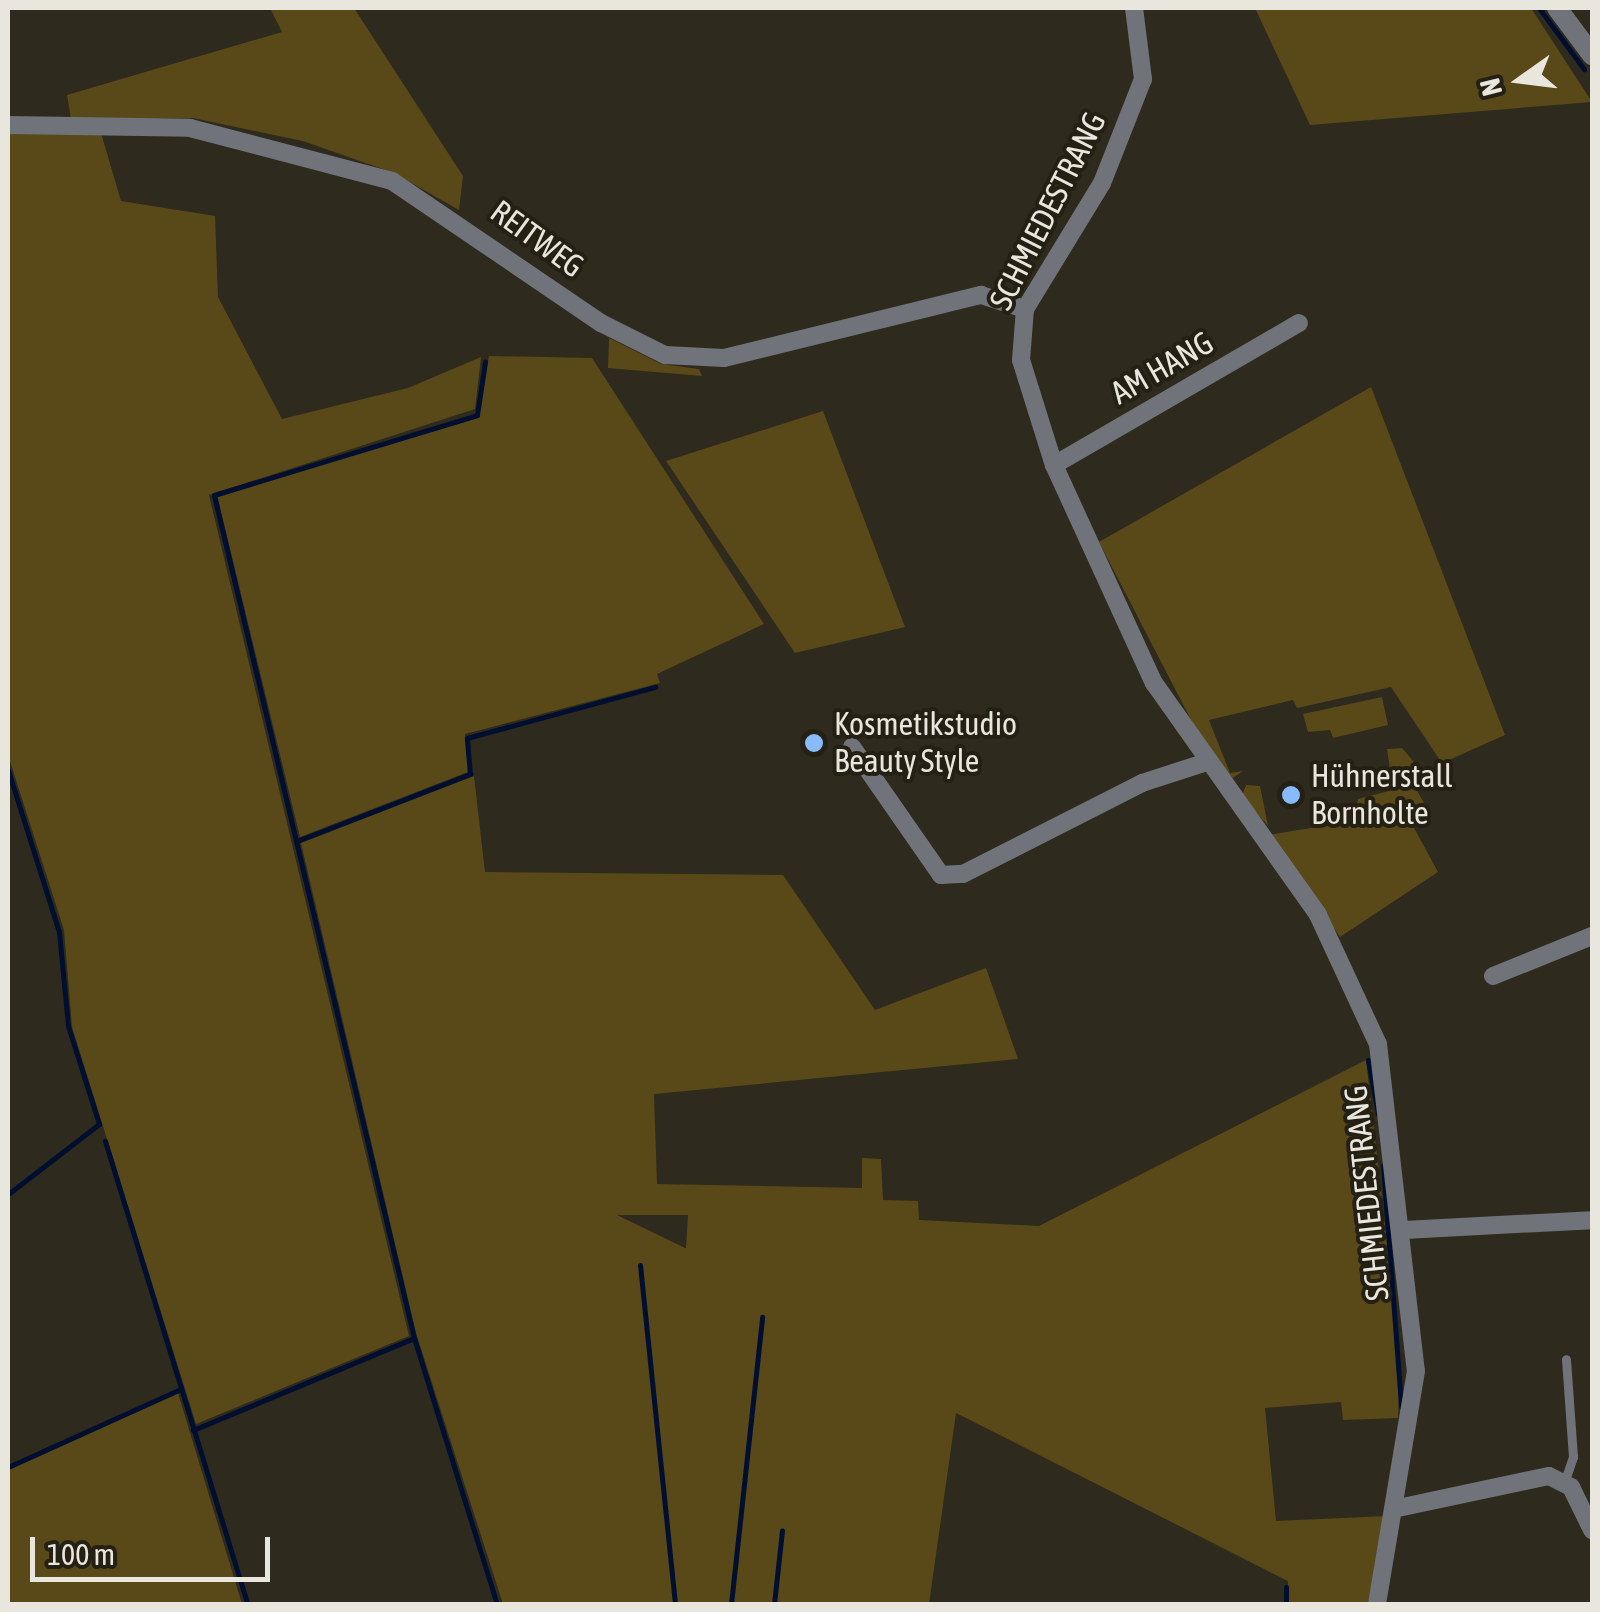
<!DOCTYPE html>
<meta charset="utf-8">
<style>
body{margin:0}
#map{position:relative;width:1600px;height:1612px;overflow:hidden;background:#2e2a1d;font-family:"Asap Condensed",sans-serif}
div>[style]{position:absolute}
.green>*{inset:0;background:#594918}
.stream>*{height:5px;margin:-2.5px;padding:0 2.5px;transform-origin:2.5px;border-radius:2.5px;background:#000f2f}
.service>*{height:9px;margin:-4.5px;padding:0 4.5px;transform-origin:4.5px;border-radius:4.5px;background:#70747a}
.minor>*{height:18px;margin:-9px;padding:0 9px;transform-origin:9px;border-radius:9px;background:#70747a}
.tertiary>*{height:20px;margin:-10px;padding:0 10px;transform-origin:10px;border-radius:10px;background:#70747a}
.dots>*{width:28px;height:28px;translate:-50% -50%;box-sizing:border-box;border:5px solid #242013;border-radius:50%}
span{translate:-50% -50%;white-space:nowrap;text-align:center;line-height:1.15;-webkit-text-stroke:8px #242013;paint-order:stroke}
.street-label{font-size:32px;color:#e9e6de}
.poi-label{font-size:32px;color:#e9e6de}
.left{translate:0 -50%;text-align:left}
.frame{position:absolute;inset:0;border:10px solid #e9e6de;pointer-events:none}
.north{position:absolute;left:1470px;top:30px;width:100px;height:100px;-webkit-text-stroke:8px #242013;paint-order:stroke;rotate:256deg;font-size:28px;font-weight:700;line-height:40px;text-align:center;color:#e9e6de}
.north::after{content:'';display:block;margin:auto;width:35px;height:45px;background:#e9e6de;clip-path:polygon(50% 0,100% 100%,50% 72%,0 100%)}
.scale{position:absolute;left:30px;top:1537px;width:240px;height:45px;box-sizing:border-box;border:5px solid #e9e6de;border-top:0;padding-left:12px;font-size:30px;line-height:35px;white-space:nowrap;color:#e9e6de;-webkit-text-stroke:8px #242013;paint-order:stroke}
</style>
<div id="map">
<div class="green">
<i style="clip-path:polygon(270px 8px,354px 8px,463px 176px,459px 210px,394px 173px,303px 141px,193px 118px,71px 119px,67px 95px,282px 32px)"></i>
<i style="clip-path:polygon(1255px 8px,1531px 8px,1592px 102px,1310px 125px)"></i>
<i style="clip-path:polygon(8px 132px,101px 133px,121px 201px,215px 216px,218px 297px,282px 419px,408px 388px,481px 357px,475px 409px,209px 495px,409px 1336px,196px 1424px,72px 1027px,64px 930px,8px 755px)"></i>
<i style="clip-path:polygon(609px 338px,661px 364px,699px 369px,702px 376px,608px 368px)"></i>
<i style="clip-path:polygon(489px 356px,592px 358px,764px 624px,657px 674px,660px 683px,465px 734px,468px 772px,300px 837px,217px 495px,478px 418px)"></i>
<i style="clip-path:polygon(1371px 387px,1505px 735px,1442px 763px,1391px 687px,1297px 708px,1293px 700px,1209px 720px,1230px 773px,1243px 771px,1233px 778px,1218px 772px,1099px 542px)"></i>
<i style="clip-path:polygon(823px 411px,905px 627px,795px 653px,666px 461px)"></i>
<i style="clip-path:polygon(1382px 697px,1388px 725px,1333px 738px,1330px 730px,1308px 732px,1303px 714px)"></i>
<i style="clip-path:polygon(1402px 748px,1425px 775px,1412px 782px,1424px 803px,1406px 813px,1438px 872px,1340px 937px,1268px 835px,1322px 826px,1356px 813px,1358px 799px,1393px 790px,1387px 749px)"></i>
<i style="clip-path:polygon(evenodd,474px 776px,485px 872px,783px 875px,875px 1010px,986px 968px,1018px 1059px,654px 1094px,657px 1184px,862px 1188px,862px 1158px,881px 1159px,883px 1200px,918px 1201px,919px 1220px,1039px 1226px,1366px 1060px,1400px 1354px,1398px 1418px,1343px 1420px,1341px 1402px,1265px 1408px,1276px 1521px,1387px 1516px,1368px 1604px,1289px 1604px,1288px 1581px,956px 1413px,929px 1604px,503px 1604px,416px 1333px,301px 843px,474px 776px,617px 1215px,688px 1215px,686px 1248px,685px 1248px,617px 1215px)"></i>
<i style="clip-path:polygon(1246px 785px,1260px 786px,1268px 826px,1242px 796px)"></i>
<i style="clip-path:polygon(178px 1393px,242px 1604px,8px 1604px,8px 1470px)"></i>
</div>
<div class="stream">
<i style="left:1539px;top:8px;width:76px;rotate:53.6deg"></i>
<i style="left:8px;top:770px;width:170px;rotate:72.5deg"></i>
<i style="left:59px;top:932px;width:94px;rotate:84.5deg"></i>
<i style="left:68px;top:1026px;width:103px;rotate:72.4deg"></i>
<i style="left:99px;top:1124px;width:115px;rotate:142.4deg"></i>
<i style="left:297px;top:841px;width:186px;rotate:-21.2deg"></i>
<i style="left:470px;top:774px;width:36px;rotate:-95deg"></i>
<i style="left:467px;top:738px;width:195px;rotate:-15.2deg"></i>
<i style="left:1368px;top:1060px;width:55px;rotate:79.5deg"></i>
<i style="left:105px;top:1141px;width:484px;rotate:72.9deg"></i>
<i style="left:1383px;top:1165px;width:242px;rotate:85.7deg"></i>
<i style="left:640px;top:1265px;width:341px;rotate:84.1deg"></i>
<i style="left:414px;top:1338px;width:866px;rotate:-103.35deg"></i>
<i style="left:214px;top:495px;width:275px;rotate:-16.9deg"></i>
<i style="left:477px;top:415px;width:54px;rotate:-81.4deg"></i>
<i style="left:193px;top:1430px;width:239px;rotate:-22.6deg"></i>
<i style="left:414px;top:1338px;width:279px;rotate:72.7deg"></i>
<i style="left:8px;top:1467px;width:190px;rotate:-24.3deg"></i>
<i style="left:731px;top:1604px;width:289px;rotate:-83.8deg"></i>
<i style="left:774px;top:1604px;width:74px;rotate:-83.8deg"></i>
<i style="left:1286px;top:1604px;width:17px;rotate:-90deg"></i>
</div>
<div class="service">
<i style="left:1564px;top:1483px;width:28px;rotate:-71deg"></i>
<i style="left:1573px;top:1457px;width:98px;rotate:-94.1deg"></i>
</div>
<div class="minor">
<i style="left:1134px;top:8px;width:72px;rotate:82.8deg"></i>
<i style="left:1143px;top:79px;width:112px;rotate:111.5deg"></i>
<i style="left:1102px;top:183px;width:148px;rotate:121.4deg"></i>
<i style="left:1025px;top:309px;width:51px;rotate:94.5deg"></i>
<i style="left:1021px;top:360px;width:110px;rotate:72.6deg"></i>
<i style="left:1054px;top:465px;width:240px;rotate:65.4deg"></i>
<i style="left:1154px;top:683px;width:284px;rotate:54.7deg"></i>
<i style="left:1318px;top:915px;width:142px;rotate:65.1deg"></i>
<i style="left:1378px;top:1044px;width:329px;rotate:83.4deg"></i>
<i style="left:1416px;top:1371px;width:236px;rotate:99.5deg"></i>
<i style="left:8px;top:125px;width:182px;rotate:0.9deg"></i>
<i style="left:190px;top:128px;width:209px;rotate:14.7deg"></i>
<i style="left:392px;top:181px;width:253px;rotate:34.2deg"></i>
<i style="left:601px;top:323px;width:72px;rotate:26.6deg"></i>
<i style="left:665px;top:355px;width:59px;rotate:2.9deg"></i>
<i style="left:724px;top:358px;width:265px;rotate:-13.8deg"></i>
<i style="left:981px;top:295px;width:46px;rotate:17.7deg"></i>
<i style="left:1054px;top:465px;width:283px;rotate:-30.1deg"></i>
<i style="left:852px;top:747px;width:156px;rotate:55.2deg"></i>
<i style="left:941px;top:875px;width:22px;rotate:-3deg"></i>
<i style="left:963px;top:874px;width:201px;rotate:-26.9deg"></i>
<i style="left:1142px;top:783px;width:65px;rotate:-17.9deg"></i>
<i style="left:1493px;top:976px;width:107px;rotate:-22deg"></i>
<i style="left:1404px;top:1230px;width:188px;rotate:-3deg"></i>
<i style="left:1398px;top:1508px;width:154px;rotate:-12deg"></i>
<i style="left:1549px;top:1476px;width:25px;rotate:27deg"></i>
<i style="left:1571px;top:1487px;width:48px;rotate:64deg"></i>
</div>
<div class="tertiary">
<i style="left:1557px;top:8px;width:59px;rotate:53.3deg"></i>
</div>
<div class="dots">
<i style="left:814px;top:743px;background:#89bafc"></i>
<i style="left:1291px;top:795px;background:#89bafc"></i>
</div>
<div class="street-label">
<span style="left:1048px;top:211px;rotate:-63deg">SCHMIEDESTRANG</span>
<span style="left:537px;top:239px;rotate:36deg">REITWEG</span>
<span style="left:1162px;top:368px;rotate:-30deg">AM HANG</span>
<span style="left:1367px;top:1193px;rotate:-96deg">SCHMIEDESTRANG</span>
</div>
<div class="poi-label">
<span class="left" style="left:834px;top:743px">Kosmetikstudio<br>Beauty Style</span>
<span class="left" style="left:1311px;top:795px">Hühnerstall<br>Bornholte</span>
</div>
<div class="frame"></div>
<div class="north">N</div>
<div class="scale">100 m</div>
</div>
